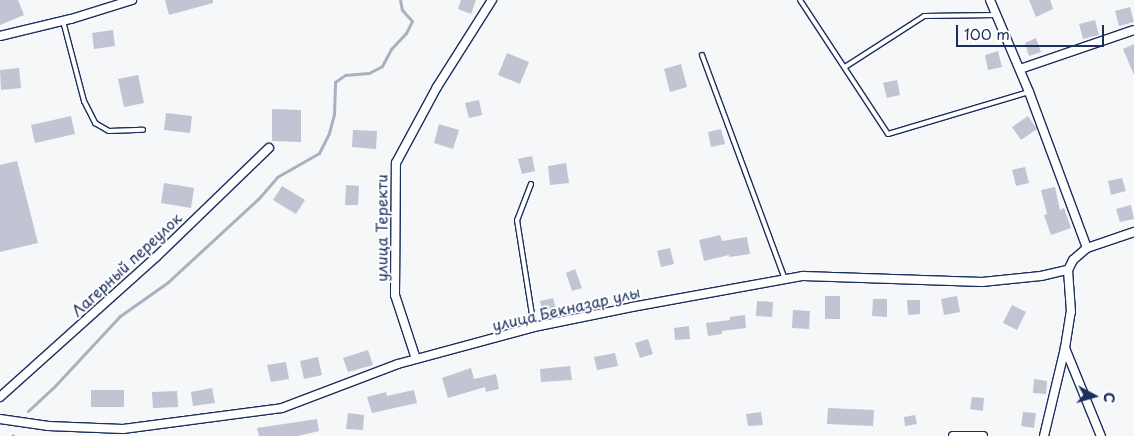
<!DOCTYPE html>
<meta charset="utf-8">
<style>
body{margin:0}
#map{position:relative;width:1134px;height:436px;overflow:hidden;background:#f6f7f9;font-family:"Playpen Sans",sans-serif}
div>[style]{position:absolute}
.stream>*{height:3px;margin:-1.5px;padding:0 1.5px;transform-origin:1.5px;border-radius:1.5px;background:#a9b0c1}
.building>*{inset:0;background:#c0c4d3}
.roads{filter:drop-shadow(1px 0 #1b2f5e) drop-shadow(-1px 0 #1b2f5e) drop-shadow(0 1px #1b2f5e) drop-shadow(0 -1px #1b2f5e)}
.service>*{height:4px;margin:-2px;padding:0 2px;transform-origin:2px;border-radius:2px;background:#fff}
.minor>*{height:8px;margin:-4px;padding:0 4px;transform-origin:4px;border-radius:4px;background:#fff}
span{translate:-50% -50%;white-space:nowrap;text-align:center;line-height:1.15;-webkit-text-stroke:4px #fff;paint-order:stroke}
.street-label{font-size:15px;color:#1b2f5e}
.north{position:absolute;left:1069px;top:371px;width:50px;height:50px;-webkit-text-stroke:4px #fff;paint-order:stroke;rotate:96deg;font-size:14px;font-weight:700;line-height:20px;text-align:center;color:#1b2f5e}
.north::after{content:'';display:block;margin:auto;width:18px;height:22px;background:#1b2f5e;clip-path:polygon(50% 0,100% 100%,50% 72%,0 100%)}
.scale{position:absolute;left:956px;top:25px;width:148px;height:22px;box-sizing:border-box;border:2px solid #1b2f5e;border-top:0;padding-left:6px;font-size:15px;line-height:18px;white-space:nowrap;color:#1b2f5e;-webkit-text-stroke:4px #fff;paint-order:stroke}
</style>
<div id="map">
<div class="stream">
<i style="left:28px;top:411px;width:34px;rotate:-43deg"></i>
<i style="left:53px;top:388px;width:98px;rotate:-47.1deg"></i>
<i style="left:120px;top:316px;width:59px;rotate:-35.3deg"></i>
<i style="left:168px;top:282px;width:124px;rotate:-42.7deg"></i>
<i style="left:259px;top:198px;width:28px;rotate:-49deg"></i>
<i style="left:277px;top:177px;width:48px;rotate:-29.7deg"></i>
<i style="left:319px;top:153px;width:22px;rotate:-63deg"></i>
<i style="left:329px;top:133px;width:20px;rotate:-75deg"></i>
<i style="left:334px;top:114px;width:32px;rotate:-88deg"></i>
<i style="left:335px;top:82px;width:12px;rotate:-35deg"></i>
<i style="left:345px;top:75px;width:24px;rotate:-5deg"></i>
<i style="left:369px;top:73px;width:15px;rotate:-28deg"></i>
<i style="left:382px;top:66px;width:19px;rotate:-62deg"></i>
<i style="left:391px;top:49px;width:22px;rotate:-47deg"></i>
<i style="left:406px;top:33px;width:13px;rotate:-63deg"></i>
<i style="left:412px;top:21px;width:15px;rotate:-132deg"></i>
<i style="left:402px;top:10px;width:10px;rotate:-101deg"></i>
<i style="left:12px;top:436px;width:1px;rotate:-45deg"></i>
</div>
<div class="building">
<i style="clip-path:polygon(0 0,18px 0,24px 15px,0 25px)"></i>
<i style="clip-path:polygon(165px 0,213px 0,213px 3px,169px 15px)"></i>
<i style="clip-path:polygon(461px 0,476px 0,471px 14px,458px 9px)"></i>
<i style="clip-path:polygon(1029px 0,1050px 0,1053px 9px,1036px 17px)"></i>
<i style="clip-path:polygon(1130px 7px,1134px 22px,1119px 26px,1115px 11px)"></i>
<i style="clip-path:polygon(1095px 20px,1099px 35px,1083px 39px,1079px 24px)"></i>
<i style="clip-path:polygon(113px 30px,115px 46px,94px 49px,92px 33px)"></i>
<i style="clip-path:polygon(1036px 38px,1041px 52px,1029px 56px,1025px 43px)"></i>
<i style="clip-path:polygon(1134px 44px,1134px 75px,1123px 49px)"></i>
<i style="clip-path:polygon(998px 51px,1002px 67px,988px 70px,985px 55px)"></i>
<i style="clip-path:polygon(507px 53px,529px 62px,520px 84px,498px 75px)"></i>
<i style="clip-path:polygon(681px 64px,687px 87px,670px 92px,664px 69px)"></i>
<i style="clip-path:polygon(19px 68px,21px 88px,1px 90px,0 70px)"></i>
<i style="clip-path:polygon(138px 75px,144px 103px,124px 107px,118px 79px)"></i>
<i style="clip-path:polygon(897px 80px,900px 95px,887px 98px,883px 83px)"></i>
<i style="clip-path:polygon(479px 100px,482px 115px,469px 118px,465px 103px)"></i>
<i style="clip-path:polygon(272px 109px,301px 110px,301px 142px,272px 141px)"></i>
<i style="clip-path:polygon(166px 113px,192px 116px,190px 133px,164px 130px)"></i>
<i style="clip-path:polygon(71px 116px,75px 134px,35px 143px,31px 125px)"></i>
<i style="clip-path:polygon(1028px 116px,1037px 129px,1021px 140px,1012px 127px)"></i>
<i style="clip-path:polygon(439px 124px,459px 130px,453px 149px,434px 143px)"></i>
<i style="clip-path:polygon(721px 129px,725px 144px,711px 147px,708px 132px)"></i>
<i style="clip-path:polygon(353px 130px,377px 131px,376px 149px,352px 147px)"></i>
<i style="clip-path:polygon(532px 156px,535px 171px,522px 174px,518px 159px)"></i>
<i style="clip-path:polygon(17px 161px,38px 243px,0 252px,0 165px)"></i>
<i style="clip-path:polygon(566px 163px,569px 183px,550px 185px,548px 166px)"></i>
<i style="clip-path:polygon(1025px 167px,1029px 183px,1016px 186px,1012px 170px)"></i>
<i style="clip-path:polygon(1122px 178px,1126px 191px,1111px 195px,1108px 181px)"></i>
<i style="clip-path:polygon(164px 183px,194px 188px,191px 208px,161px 203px)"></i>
<i style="clip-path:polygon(346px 185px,359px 186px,358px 205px,345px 205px)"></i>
<i style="clip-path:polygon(282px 186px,305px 200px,296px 214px,273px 200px)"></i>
<i style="clip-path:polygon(1055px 187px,1060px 210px,1064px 208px,1071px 228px,1051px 235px,1044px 215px,1047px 214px,1041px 190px)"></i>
<i style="clip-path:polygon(1131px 205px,1134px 219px,1120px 222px,1116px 209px)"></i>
<i style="clip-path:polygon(720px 235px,722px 241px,747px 237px,750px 254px,729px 257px,729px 255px,704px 261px,699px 240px)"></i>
<i style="clip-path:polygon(670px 248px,674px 264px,661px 267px,657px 251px)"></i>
<i style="clip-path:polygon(575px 269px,582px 288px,572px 291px,566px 273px)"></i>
<i style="clip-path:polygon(825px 296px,840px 296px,840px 319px,825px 319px)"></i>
<i style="clip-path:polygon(957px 296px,960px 312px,944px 315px,941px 299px)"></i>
<i style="clip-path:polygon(553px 298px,557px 314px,543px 317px,540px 301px)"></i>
<i style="clip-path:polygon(873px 299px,887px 299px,887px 317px,872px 316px)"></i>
<i style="clip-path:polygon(907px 300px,920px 300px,920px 314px,908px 315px)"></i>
<i style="clip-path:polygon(757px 301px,773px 302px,772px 317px,756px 316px)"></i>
<i style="clip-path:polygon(1012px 305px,1026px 312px,1017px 330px,1003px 323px)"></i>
<i style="clip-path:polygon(793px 310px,810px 311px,809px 329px,792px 328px)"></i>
<i style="clip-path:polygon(745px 315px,746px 328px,722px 331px,722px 334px,708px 336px,706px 323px,730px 320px,730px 317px)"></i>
<i style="clip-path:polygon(689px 326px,690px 339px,675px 340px,674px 328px)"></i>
<i style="clip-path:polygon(648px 339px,653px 354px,640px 358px,635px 343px)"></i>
<i style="clip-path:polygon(368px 350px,373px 365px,348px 372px,343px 358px)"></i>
<i style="clip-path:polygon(615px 353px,618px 366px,597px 370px,594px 357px)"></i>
<i style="clip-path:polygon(318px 357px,322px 375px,304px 379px,300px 361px)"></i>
<i style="clip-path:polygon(286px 362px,289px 379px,271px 382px,267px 365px)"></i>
<i style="clip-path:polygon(570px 366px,572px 380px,541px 382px,540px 369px)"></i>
<i style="clip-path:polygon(471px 368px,474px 379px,496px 374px,499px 389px,486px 392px,485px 387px,448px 398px,442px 378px)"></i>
<i style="clip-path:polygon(1034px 379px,1047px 381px,1046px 394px,1033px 393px)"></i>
<i style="clip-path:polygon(212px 388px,215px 403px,193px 406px,191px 392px)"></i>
<i style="clip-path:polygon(91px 390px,124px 390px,124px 407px,91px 407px)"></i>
<i style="clip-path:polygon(414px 390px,417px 403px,372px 413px,367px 397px,386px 392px,387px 396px)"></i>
<i style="clip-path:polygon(177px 391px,178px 407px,153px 408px,152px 392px)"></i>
<i style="clip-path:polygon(972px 397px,984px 398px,983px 411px,970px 409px)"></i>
<i style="clip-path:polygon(828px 408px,874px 410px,873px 426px,827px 424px)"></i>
<i style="clip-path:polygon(761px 412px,763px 425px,748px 426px,746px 414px)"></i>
<i style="clip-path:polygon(1023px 412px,1036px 413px,1034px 428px,1021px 426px)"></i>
<i style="clip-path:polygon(348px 413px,364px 415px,363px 430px,346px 429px)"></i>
<i style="clip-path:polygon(915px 415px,917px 424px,905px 426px,904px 417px)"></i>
<i style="clip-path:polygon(317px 419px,319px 431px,298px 436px,259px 436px,257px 428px)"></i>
</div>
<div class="roads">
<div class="service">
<i style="left:800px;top:0;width:160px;rotate:56.7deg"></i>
<i style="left:888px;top:134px;width:147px;rotate:-16.6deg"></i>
<i style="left:63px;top:21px;width:83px;rotate:75.3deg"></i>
<i style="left:84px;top:101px;width:25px;rotate:63deg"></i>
<i style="left:95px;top:123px;width:16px;rotate:30deg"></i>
<i style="left:109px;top:131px;width:34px;rotate:-2deg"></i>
<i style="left:702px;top:55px;width:239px;rotate:69.7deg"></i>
<i style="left:845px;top:67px;width:94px;rotate:-32.8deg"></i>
<i style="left:924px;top:16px;width:72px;rotate:-0.8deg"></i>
<i style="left:531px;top:184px;width:39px;rotate:111deg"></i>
<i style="left:517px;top:220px;width:108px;rotate:81deg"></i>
</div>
<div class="minor">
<i style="left:990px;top:0;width:100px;rotate:67deg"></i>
<i style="left:1029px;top:92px;width:166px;rotate:69.6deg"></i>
<i style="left:0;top:36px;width:73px;rotate:-13.5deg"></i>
<i style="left:71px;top:19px;width:64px;rotate:-17.3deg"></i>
<i style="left:1020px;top:69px;width:120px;rotate:-18.9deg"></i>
<i style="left:1065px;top:348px;width:95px;rotate:67.8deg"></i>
<i style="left:416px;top:359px;width:67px;rotate:-108.2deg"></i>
<i style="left:395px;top:295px;width:132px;rotate:-89.6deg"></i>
<i style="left:396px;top:163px;width:86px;rotate:-61.7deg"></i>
<i style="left:437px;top:87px;width:103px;rotate:-57.7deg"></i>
<i style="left:0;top:397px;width:210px;rotate:-41.9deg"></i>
<i style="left:156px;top:257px;width:157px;rotate:-44deg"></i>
<i style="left:0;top:419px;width:49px;rotate:8.3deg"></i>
<i style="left:48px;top:426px;width:75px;rotate:2.3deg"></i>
<i style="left:123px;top:429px;width:160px;rotate:-7.5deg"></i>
<i style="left:282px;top:408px;width:124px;rotate:-20.8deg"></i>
<i style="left:398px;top:364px;width:141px;rotate:-15.2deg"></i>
<i style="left:534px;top:327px;width:100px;rotate:-11.5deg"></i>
<i style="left:632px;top:307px;width:174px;rotate:-10.3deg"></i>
<i style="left:803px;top:276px;width:179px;rotate:1.9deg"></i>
<i style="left:982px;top:282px;width:59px;rotate:-5.8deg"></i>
<i style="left:1041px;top:276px;width:28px;rotate:-13deg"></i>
<i style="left:1068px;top:270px;width:11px;rotate:-63deg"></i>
<i style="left:1073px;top:260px;width:18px;rotate:-41deg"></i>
<i style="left:1087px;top:248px;width:50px;rotate:-18.8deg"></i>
<i style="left:953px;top:436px;width:30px"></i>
<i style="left:1044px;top:436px;width:90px;rotate:-76.6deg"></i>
<i style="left:1065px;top:348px;width:36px;rotate:-81deg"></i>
<i style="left:1071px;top:312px;width:42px;rotate:-94.1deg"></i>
</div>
</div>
<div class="street-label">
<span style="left:381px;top:228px;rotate:-90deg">улица Теректи</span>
<span style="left:126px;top:264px;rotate:-43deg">Лагерный переулок</span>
<span style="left:566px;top:308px;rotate:-13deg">улица Бекназар улы</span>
</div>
<div class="north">С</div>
<div class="scale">100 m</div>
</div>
